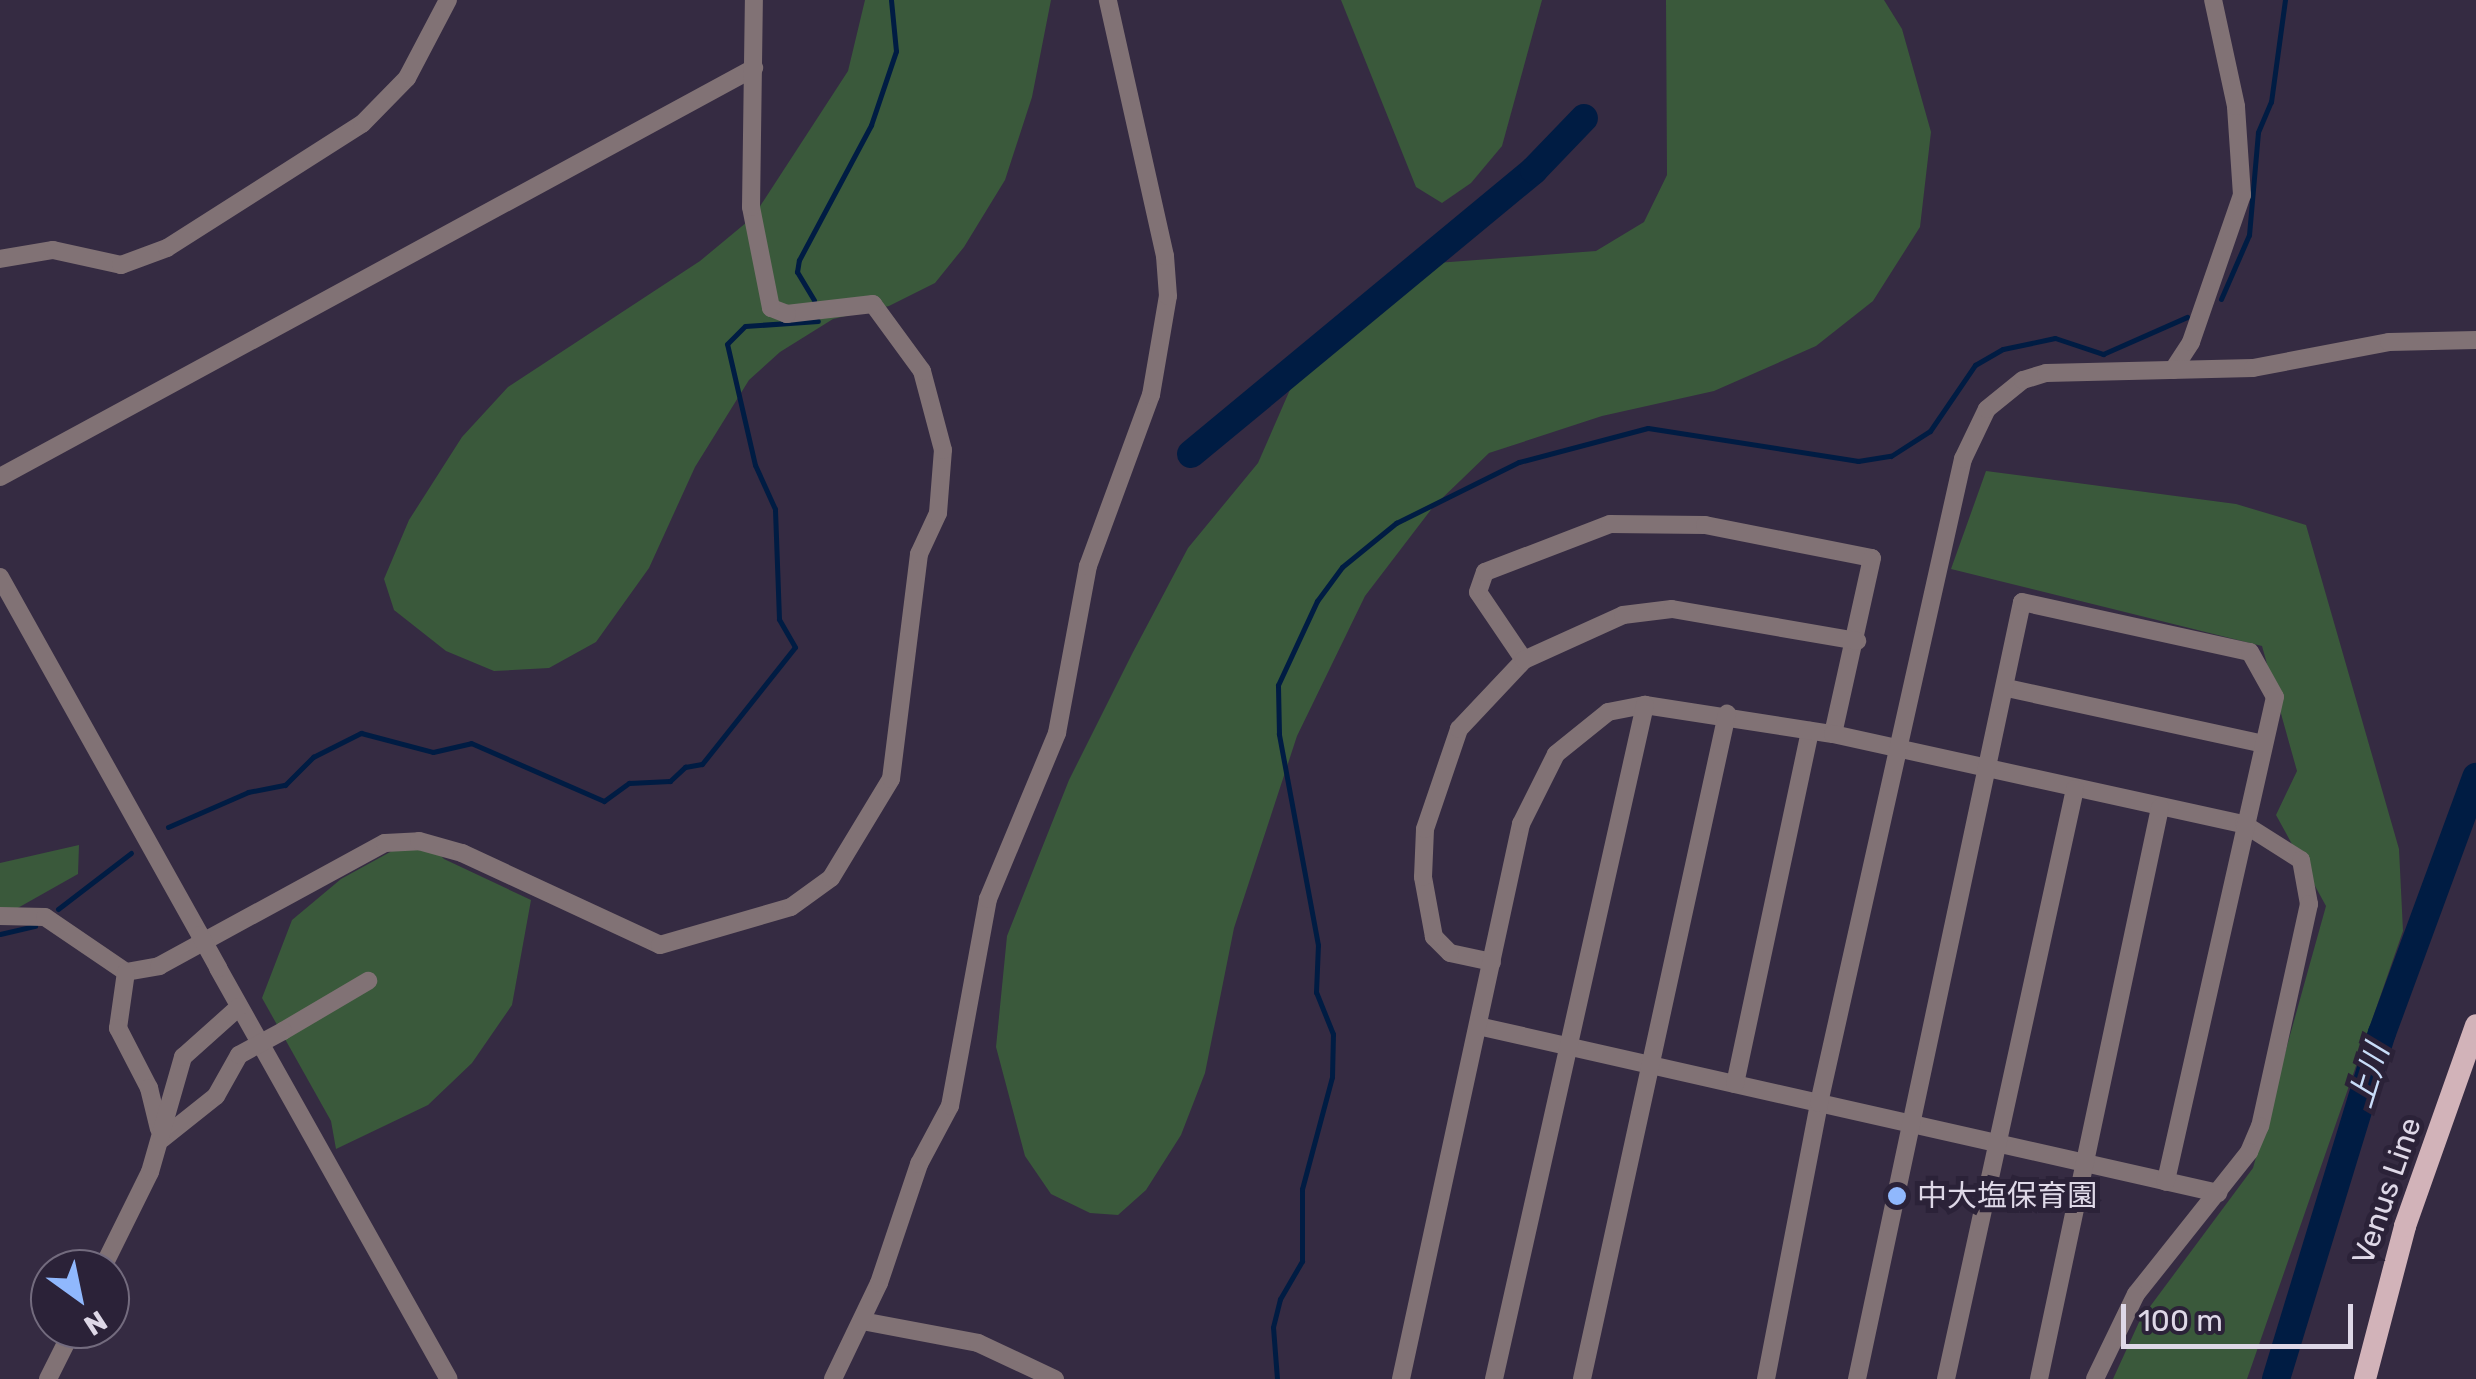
<!DOCTYPE html>
<meta charset="utf-8">
<style>
body{margin:0}
#map{position:relative;width:2476px;height:1379px;overflow:hidden;background:#352b42;font-family:Rubik,"Noto Sans JP",sans-serif}
div>[style]{position:absolute}
.green>*{inset:0;background:#3a593b}
.stream>*{height:5px;margin:-2.5px;padding:0 2.5px;transform-origin:2.5px;border-radius:2.5px;background:#001c43}
.river>*{height:28px;margin:-14px;padding:0 14px;transform-origin:14px;border-radius:14px;background:#001c43}
.minor>*{height:18px;margin:-9px;padding:0 9px;transform-origin:9px;border-radius:9px;background:#817275}
.major>*{height:22px;margin:-11px;padding:0 11px;transform-origin:11px;border-radius:11px;background:#d2b3b9}
.minor-bridge>*{height:18px;margin:-9px;padding:0 9px;transform-origin:9px;border-radius:9px;background:#817275}
.dots>*{width:28px;height:28px;translate:-50% -50%;box-sizing:border-box;border:5px solid #2b2238;border-radius:50%}
span{translate:-50% -50%;white-space:nowrap;text-align:center;line-height:1.15;-webkit-text-stroke:10px #2b2238;paint-order:stroke}
.street-label{font-size:30px;color:#ded8e7}
.poi-label{font-size:30px;color:#ded8e7}
.left{translate:0 -50%;text-align:left}
.water-label{font-size:32px;color:#c8dcf8;font-style:italic}
.north{position:absolute;left:30px;top:1249px;width:100px;height:100px;box-sizing:border-box;background:#2b2238;border:2px solid #736b7e;border-radius:50%;rotate:147deg;font-size:28px;font-weight:700;line-height:40px;text-align:center;color:#ded8e7}
.north::after{content:'';display:block;margin:auto;width:35px;height:45px;background:#90b8fd;clip-path:polygon(50% 0,100% 100%,50% 72%,0 100%)}
.scale{position:absolute;left:2121px;top:1304px;width:232px;height:45px;box-sizing:border-box;border:5px solid #ded8e7;border-top:0;padding-left:12px;font-size:30px;line-height:35px;white-space:nowrap;color:#ded8e7;-webkit-text-stroke:8px #2b2238;paint-order:stroke}
</style>
<div id="map">
<div class="green">
<i style="clip-path:polygon(865px 0,1051px 0,1032px 97px,1005px 180px,964px 247px,935px 283px,889px 306px,833px 319px,780px 352px,749px 380px,695px 467px,649px 568px,596px 642px,549px 668px,494px 671px,446px 651px,394px 610px,384px 579px,409px 520px,462px 437px,508px 387px,700px 261px,753px 217px,848px 71px)"></i>
<i style="clip-path:polygon(1341px 0,1542px 0,1502px 146px,1471px 183px,1442px 203px,1416px 187px)"></i>
<i style="clip-path:polygon(1666px 0,1884px 0,1902px 29px,1931px 132px,1920px 227px,1873px 301px,1816px 346px,1714px 391px,1602px 416px,1489px 453px,1433px 507px,1365px 596px,1297px 736px,1234px 928px,1205px 1073px,1181px 1135px,1146px 1190px,1118px 1215px,1090px 1213px,1051px 1194px,1025px 1156px,996px 1047px,1007px 936px,1069px 780px,1132px 654px,1188px 548px,1258px 463px,1306px 353px,1361px 299px,1410px 265px,1596px 251px,1644px 222px,1667px 175px)"></i>
<i style="clip-path:polygon(1986px 471px,2236px 504px,2306px 525px,2399px 849px,2403px 931px,2247px 1379px,2113px 1379px,2140px 1320px,2253px 1168px,2326px 906px,2276px 815px,2297px 771px,2262px 646px,1951px 569px)"></i>
<i style="clip-path:polygon(421px 835px,444px 859px,531px 900px,512px 1005px,472px 1063px,428px 1105px,336px 1149px,331px 1121px,262px 998px,292px 920px,341px 879px)"></i>
<i style="clip-path:polygon(79px 845px,78px 874px,0 918px,0 863px)"></i>
</div>
<div class="stream">
<i style="left:2221px;top:299px;width:70px;rotate:-66.4deg"></i>
<i style="left:2249px;top:235px;width:103px;rotate:-85deg"></i>
<i style="left:2258px;top:132px;width:33px;rotate:-67deg"></i>
<i style="left:2271px;top:102px;width:103px;rotate:-82.2deg"></i>
<i style="left:814px;top:300px;width:33px;rotate:-121deg"></i>
<i style="left:797px;top:272px;width:12px;rotate:-81deg"></i>
<i style="left:799px;top:260px;width:153px;rotate:-61.9deg"></i>
<i style="left:871px;top:125px;width:78px;rotate:-71.3deg"></i>
<i style="left:896px;top:51px;width:51px;rotate:-95.6deg"></i>
<i style="left:168px;top:827px;width:87px;rotate:-23.6deg"></i>
<i style="left:248px;top:792px;width:38px;rotate:-11deg"></i>
<i style="left:285px;top:785px;width:40px;rotate:-45deg"></i>
<i style="left:313px;top:757px;width:54px;rotate:-26.6deg"></i>
<i style="left:361px;top:733px;width:74px;rotate:14.8deg"></i>
<i style="left:433px;top:752px;width:39px;rotate:-13deg"></i>
<i style="left:471px;top:743px;width:145px;rotate:23.6deg"></i>
<i style="left:604px;top:801px;width:31px;rotate:-36deg"></i>
<i style="left:629px;top:783px;width:41px;rotate:-2.8deg"></i>
<i style="left:670px;top:781px;width:21px;rotate:-43deg"></i>
<i style="left:685px;top:767px;width:17px;rotate:-10deg"></i>
<i style="left:702px;top:764px;width:149px;rotate:-51.5deg"></i>
<i style="left:795px;top:647px;width:32px;rotate:-120deg"></i>
<i style="left:779px;top:619px;width:110px;rotate:-92.1deg"></i>
<i style="left:775px;top:509px;width:48px;rotate:-114.4deg"></i>
<i style="left:755px;top:465px;width:124px;rotate:-103deg"></i>
<i style="left:727px;top:344px;width:25px;rotate:-45deg"></i>
<i style="left:745px;top:326px;width:73px;rotate:-3.9deg"></i>
<i style="left:58px;top:909px;width:92px;rotate:-37.5deg"></i>
<i style="left:0;top:934px;width:36px;rotate:-13deg"></i>
<i style="left:1277px;top:1379px;width:52px;rotate:-94.4deg"></i>
<i style="left:1273px;top:1327px;width:29px;rotate:-76deg"></i>
<i style="left:1280px;top:1299px;width:44px;rotate:-59.9deg"></i>
<i style="left:1302px;top:1261px;width:72px;rotate:-90deg"></i>
<i style="left:1302px;top:1189px;width:116px;rotate:-75deg"></i>
<i style="left:1332px;top:1077px;width:43px;rotate:-88.7deg"></i>
<i style="left:1333px;top:1034px;width:45px;rotate:-112deg"></i>
<i style="left:1316px;top:992px;width:47px;rotate:-87.6deg"></i>
<i style="left:1318px;top:945px;width:215px;rotate:-100.5deg"></i>
<i style="left:1279px;top:734px;width:49px;rotate:-91.2deg"></i>
<i style="left:1278px;top:685px;width:93px;rotate:-65.1deg"></i>
<i style="left:1317px;top:601px;width:42px;rotate:-53.7deg"></i>
<i style="left:1342px;top:567px;width:70px;rotate:-39.2deg"></i>
<i style="left:1396px;top:523px;width:137px;rotate:-26.4deg"></i>
<i style="left:1519px;top:462px;width:133px;rotate:-14.8deg"></i>
<i style="left:1648px;top:428px;width:213px;rotate:8.9deg"></i>
<i style="left:1858px;top:461px;width:33px;rotate:-9deg"></i>
<i style="left:1891px;top:456px;width:46px;rotate:-32.7deg"></i>
<i style="left:1930px;top:431px;width:80px;rotate:-55.7deg"></i>
<i style="left:1975px;top:365px;width:32px;rotate:-30deg"></i>
<i style="left:2003px;top:349px;width:53px;rotate:-11.9deg"></i>
<i style="left:2055px;top:338px;width:51px;rotate:18.4deg"></i>
<i style="left:2103px;top:354px;width:92px;rotate:-23.8deg"></i>
</div>
<div class="river">
<i style="left:1191px;top:454px;width:445px;rotate:-39.6deg"></i>
<i style="left:1534px;top:170px;width:72px;rotate:-46.1deg"></i>
<i style="left:2276px;top:1379px;width:362px;rotate:-73deg"></i>
<i style="left:2382px;top:1033px;width:273px;rotate:-69.8deg"></i>
</div>
<div class="minor">
<i style="left:0;top:259px;width:54px;rotate:-9.6deg"></i>
<i style="left:53px;top:250px;width:70px;rotate:12.4deg"></i>
<i style="left:121px;top:265px;width:49px;rotate:-20.3deg"></i>
<i style="left:167px;top:248px;width:231px;rotate:-32.5deg"></i>
<i style="left:362px;top:124px;width:64px;rotate:-45.6deg"></i>
<i style="left:407px;top:78px;width:88px;rotate:-62.3deg"></i>
<i style="left:2173px;top:370px;width:33px;rotate:-57deg"></i>
<i style="left:2191px;top:342px;width:156px;rotate:-70.9deg"></i>
<i style="left:2242px;top:195px;width:89px;rotate:-93.9deg"></i>
<i style="left:2236px;top:106px;width:108px;rotate:-102.2deg"></i>
<i style="left:0;top:477px;width:858px;rotate:-28.48deg"></i>
<i style="left:0;top:577px;width:410px;rotate:60.8deg"></i>
<i style="left:1524px;top:660px;width:82px;rotate:-124.1deg"></i>
<i style="left:1478px;top:592px;width:21px;rotate:-71deg"></i>
<i style="left:1485px;top:572px;width:134px;rotate:-21deg"></i>
<i style="left:1610px;top:524px;width:95px;rotate:0.6deg"></i>
<i style="left:1705px;top:525px;width:170px;rotate:11.2deg"></i>
<i style="left:1872px;top:558px;width:180px;rotate:102.5deg"></i>
<i style="left:2007px;top:688px;width:263px;rotate:12.3deg"></i>
<i style="left:0;top:916px;width:45px;rotate:1.3deg"></i>
<i style="left:45px;top:917px;width:98px;rotate:34.2deg"></i>
<i style="left:126px;top:972px;width:34px;rotate:-10deg"></i>
<i style="left:159px;top:966px;width:257px;rotate:-28.6deg"></i>
<i style="left:385px;top:843px;width:34px;rotate:-3deg"></i>
<i style="left:419px;top:841px;width:45px;rotate:15.6deg"></i>
<i style="left:462px;top:853px;width:218px;rotate:24.9deg"></i>
<i style="left:660px;top:945px;width:136px;rotate:-16.2deg"></i>
<i style="left:791px;top:907px;width:49px;rotate:-35.9deg"></i>
<i style="left:831px;top:878px;width:116px;rotate:-58.8deg"></i>
<i style="left:891px;top:779px;width:227px;rotate:-82.9deg"></i>
<i style="left:919px;top:554px;width:45px;rotate:-65.1deg"></i>
<i style="left:938px;top:513px;width:63px;rotate:-85.5deg"></i>
<i style="left:943px;top:450px;width:82px;rotate:-104.9deg"></i>
<i style="left:922px;top:371px;width:83px;rotate:-126.2deg"></i>
<i style="left:873px;top:304px;width:87px;rotate:173.4deg"></i>
<i style="left:787px;top:314px;width:17px;rotate:-159deg"></i>
<i style="left:771px;top:308px;width:103px;rotate:-101.2deg"></i>
<i style="left:751px;top:207px;width:207px;rotate:-89.2deg"></i>
<i style="left:1492px;top:962px;width:43px;rotate:-167.9deg"></i>
<i style="left:1450px;top:953px;width:23px;rotate:-135deg"></i>
<i style="left:1434px;top:937px;width:61px;rotate:-100.4deg"></i>
<i style="left:1423px;top:877px;width:48px;rotate:-87.6deg"></i>
<i style="left:1425px;top:829px;width:106px;rotate:-71.2deg"></i>
<i style="left:1459px;top:729px;width:95px;rotate:-46.7deg"></i>
<i style="left:1524px;top:660px;width:109px;rotate:-24.4deg"></i>
<i style="left:1623px;top:615px;width:49px;rotate:-7deg"></i>
<i style="left:1672px;top:609px;width:188px;rotate:9.8deg"></i>
<i style="left:218px;top:968px;width:471px;rotate:60.7deg"></i>
<i style="left:126px;top:972px;width:57px;rotate:98.1deg"></i>
<i style="left:118px;top:1028px;width:68px;rotate:62.7deg"></i>
<i style="left:149px;top:1088px;width:42px;rotate:76.3deg"></i>
<i style="left:1478px;top:1026px;width:759px;rotate:12.72deg"></i>
<i style="left:283px;top:1031px;width:99px;rotate:-30.5deg"></i>
<i style="left:1735px;top:1084px;width:361px;rotate:-78deg"></i>
<i style="left:162px;top:1139px;width:69px;rotate:-38.5deg"></i>
<i style="left:216px;top:1096px;width:47px;rotate:-60.7deg"></i>
<i style="left:102px;top:1269px;width:108px;rotate:-63.7deg"></i>
<i style="left:150px;top:1172px;width:120px;rotate:-74deg"></i>
<i style="left:183px;top:1057px;width:75px;rotate:-41.8deg"></i>
<i style="left:862px;top:1321px;width:118px;rotate:10.7deg"></i>
<i style="left:978px;top:1343px;width:85px;rotate:25.1deg"></i>
<i style="left:48px;top:1379px;width:56px;rotate:-63.4deg"></i>
<i style="left:833px;top:1379px;width:106px;rotate:-64.4deg"></i>
<i style="left:879px;top:1283px;width:126px;rotate:-71.4deg"></i>
<i style="left:919px;top:1164px;width:66px;rotate:-61.9deg"></i>
<i style="left:950px;top:1106px;width:210px;rotate:-79.6deg"></i>
<i style="left:988px;top:899px;width:180px;rotate:-67.4deg"></i>
<i style="left:1057px;top:733px;width:170px;rotate:-79.5deg"></i>
<i style="left:1088px;top:566px;width:182px;rotate:-69.8deg"></i>
<i style="left:1151px;top:395px;width:100px;rotate:-80.3deg"></i>
<i style="left:1168px;top:296px;width:40px;rotate:-94.3deg"></i>
<i style="left:1165px;top:256px;width:262px;rotate:-102.6deg"></i>
<i style="left:1401px;top:1379px;width:568px;rotate:-77.8deg"></i>
<i style="left:1521px;top:824px;width:78px;rotate:-63.4deg"></i>
<i style="left:1556px;top:754px;width:67px;rotate:-38.9deg"></i>
<i style="left:1608px;top:712px;width:38px;rotate:-11deg"></i>
<i style="left:1645px;top:705px;width:190px;rotate:8.8deg"></i>
<i style="left:1833px;top:734px;width:421px;rotate:12.4deg"></i>
<i style="left:2244px;top:824px;width:67px;rotate:32.3deg"></i>
<i style="left:2301px;top:860px;width:45px;rotate:79.7deg"></i>
<i style="left:2309px;top:904px;width:227px;rotate:102.4deg"></i>
<i style="left:2260px;top:1126px;width:28px;rotate:113deg"></i>
<i style="left:2249px;top:1152px;width:181px;rotate:128.5deg"></i>
<i style="left:2136px;top:1294px;width:94px;rotate:115.8deg"></i>
<i style="left:1494px;top:1379px;width:691px;rotate:-77.37deg"></i>
<i style="left:1582px;top:1379px;width:681px;rotate:-77.7deg"></i>
<i style="left:1766px;top:1379px;width:281px;rotate:-79.1deg"></i>
<i style="left:1819px;top:1103px;width:660px;rotate:-77.4deg"></i>
<i style="left:1963px;top:459px;width:55px;rotate:-64.4deg"></i>
<i style="left:1987px;top:409px;width:46px;rotate:-38.9deg"></i>
<i style="left:2023px;top:380px;width:24px;rotate:-17deg"></i>
<i style="left:2046px;top:373px;width:207px;rotate:-1.4deg"></i>
<i style="left:2253px;top:368px;width:138px;rotate:-10.8deg"></i>
<i style="left:2389px;top:342px;width:87px;rotate:-1.3deg"></i>
<i style="left:1857px;top:1379px;width:794px;rotate:-78.01deg"></i>
<i style="left:2022px;top:602px;width:233px;rotate:12.4deg"></i>
<i style="left:2250px;top:652px;width:51px;rotate:60.9deg"></i>
<i style="left:2275px;top:697px;width:497px;rotate:102.7deg"></i>
<i style="left:1946px;top:1379px;width:604px;rotate:-77.67deg"></i>
<i style="left:2039px;top:1379px;width:584px;rotate:-78.04deg"></i>
</div>
<div class="major">
<i style="left:2365px;top:1379px;width:158px;rotate:-75.3deg"></i>
<i style="left:2405px;top:1226px;width:213px;rotate:-70.5deg"></i>
</div>
<div class="minor-bridge">
<i style="left:200px;top:935px;width:38px;rotate:61deg"></i>
<i style="left:239px;top:1055px;width:50px;rotate:-28.6deg"></i>
</div>
<div class="dots">
<i style="left:1897px;top:1196px;background:#90b8fd"></i>
</div>
<div class="street-label">
<span style="left:2387px;top:1191px;rotate:-71deg">Venus Line</span>
</div>
<div class="poi-label">
<span class="left" style="left:1917px;top:1196px">中大塩保育園</span>
</div>
<div class="water-label">
<span style="left:2369px;top:1076px;rotate:-73deg">上川</span>
</div>
<div class="north">N</div>
<div class="scale">100 m</div>
</div>
